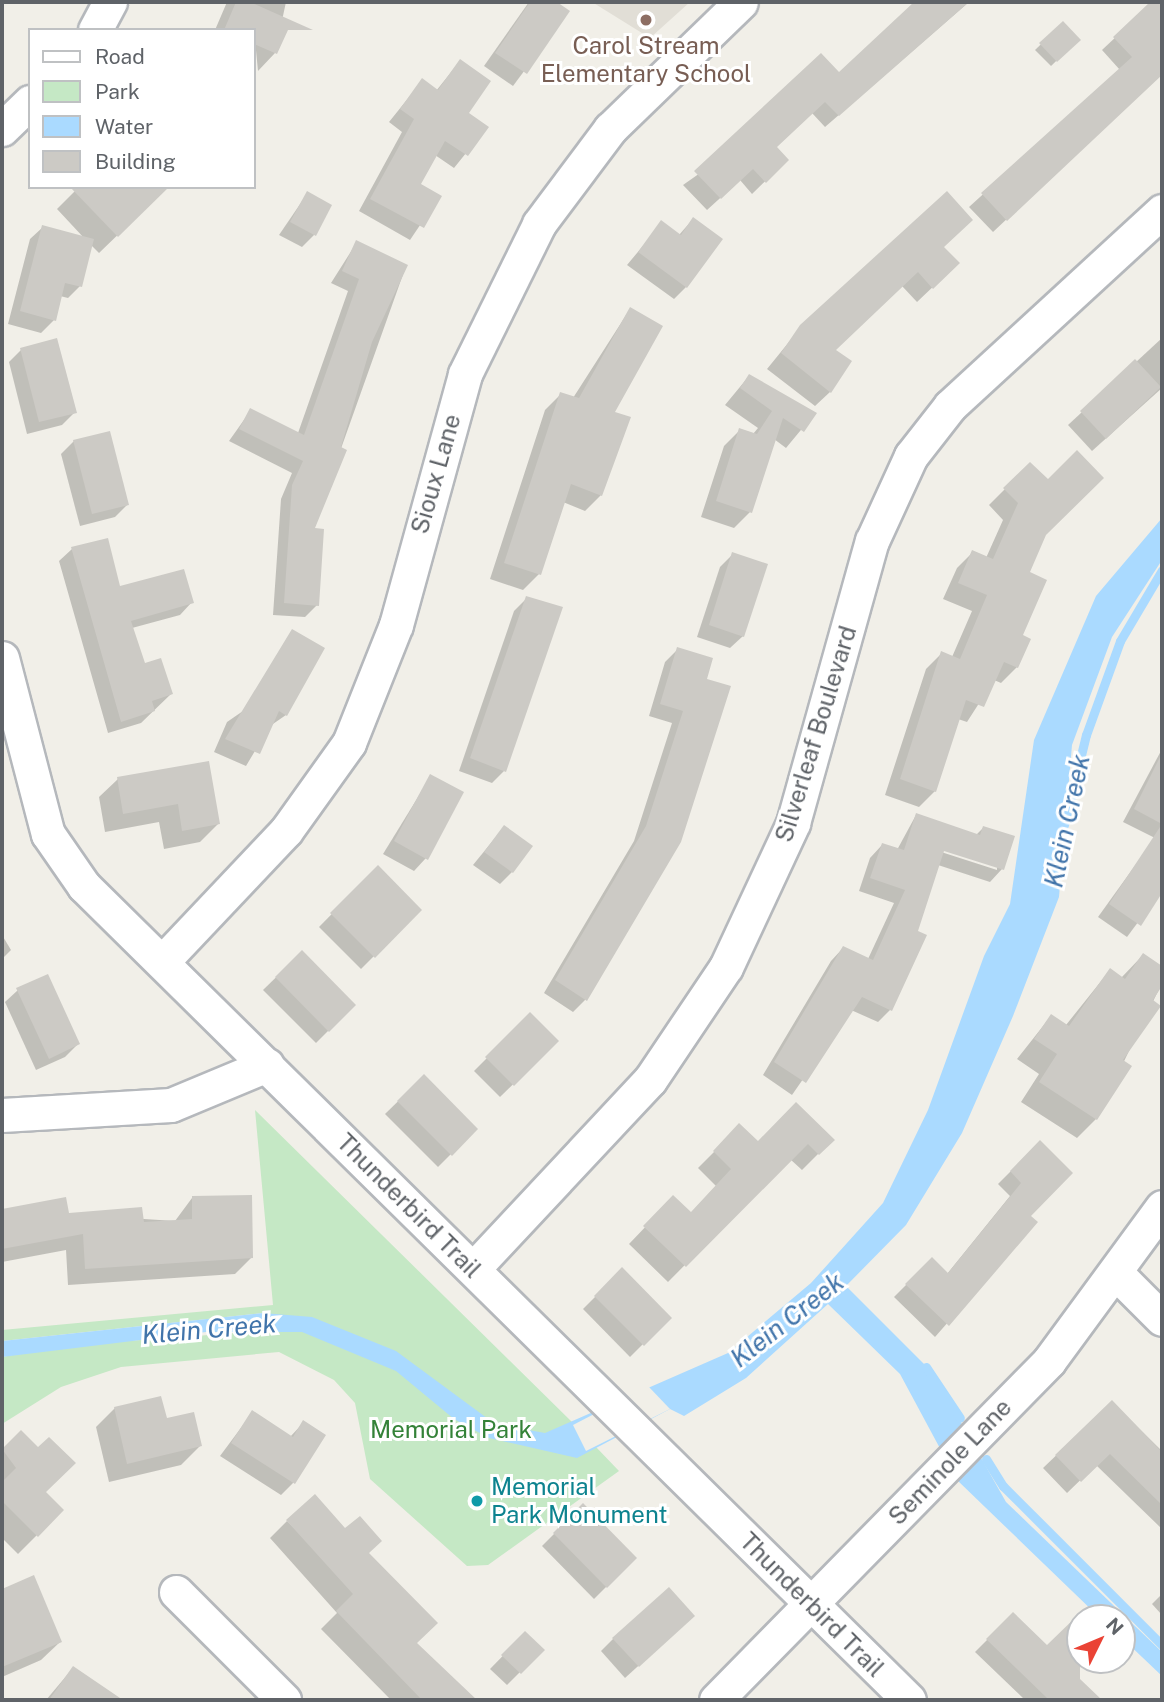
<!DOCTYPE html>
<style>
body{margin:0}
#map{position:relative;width:1164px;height:1702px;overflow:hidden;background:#f1efe8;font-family:"Public Sans",sans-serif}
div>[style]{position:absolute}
.education>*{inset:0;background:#e1ded6}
.green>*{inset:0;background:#c5e8c5}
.water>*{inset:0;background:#aadaff}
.pier>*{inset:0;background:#f1efe8}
.shadow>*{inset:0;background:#0003}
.stream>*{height:9px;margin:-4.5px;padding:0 4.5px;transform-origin:4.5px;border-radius:4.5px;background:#aadaff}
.building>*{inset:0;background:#cccac5}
.roads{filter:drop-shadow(2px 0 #b5b8bc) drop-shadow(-2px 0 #b5b8bc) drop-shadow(0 2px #b5b8bc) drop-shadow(0 -2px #b5b8bc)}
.minor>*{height:33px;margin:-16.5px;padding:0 16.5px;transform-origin:16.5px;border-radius:16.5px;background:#fff}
.dots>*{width:19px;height:19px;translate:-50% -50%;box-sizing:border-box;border:4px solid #fff;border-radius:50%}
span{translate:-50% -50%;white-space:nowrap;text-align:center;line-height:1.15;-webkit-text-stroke:6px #fff;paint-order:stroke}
.education-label{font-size:24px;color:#785e54}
.street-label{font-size:24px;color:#5f6368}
.park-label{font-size:24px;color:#348238}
.culture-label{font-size:24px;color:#0d838f}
.left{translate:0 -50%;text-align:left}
.water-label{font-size:26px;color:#4174aa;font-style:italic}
.frame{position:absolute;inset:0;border:4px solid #5f6368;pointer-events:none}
.legend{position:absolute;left:28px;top:28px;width:228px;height:161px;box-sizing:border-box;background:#fff;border:2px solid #bfc1c3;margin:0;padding:9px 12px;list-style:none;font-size:21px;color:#5f6368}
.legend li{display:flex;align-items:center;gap:14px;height:35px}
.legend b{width:35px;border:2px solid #bfc1c3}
.north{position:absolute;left:1066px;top:1604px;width:70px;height:70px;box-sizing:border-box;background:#fff;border:2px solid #bfc1c3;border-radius:50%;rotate:47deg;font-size:19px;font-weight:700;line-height:28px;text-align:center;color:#5f6368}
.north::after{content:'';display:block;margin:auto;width:24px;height:32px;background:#ea4335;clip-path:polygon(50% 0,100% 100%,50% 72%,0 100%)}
</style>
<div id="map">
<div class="education">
<i style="clip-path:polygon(592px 2px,690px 2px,650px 38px)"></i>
</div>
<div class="green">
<i style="clip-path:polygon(255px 1110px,572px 1422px,619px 1471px,488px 1565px,467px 1566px,370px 1479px,355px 1403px,334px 1380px,279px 1352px,121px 1367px,61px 1387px,2px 1424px,2px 1357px,60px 1346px,276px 1330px,263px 1313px,2px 1341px,2px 1330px,273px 1305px)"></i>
</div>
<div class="water">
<i style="clip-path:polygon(1162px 518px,1162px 560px,1112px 637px,1072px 745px,1059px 897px,1013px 1016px,962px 1133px,906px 1225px,846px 1286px,933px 1373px,1006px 1502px,1162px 1652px,1162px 1676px,1122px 1638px,1122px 1618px,1100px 1618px,957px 1480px,900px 1374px,828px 1304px,746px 1378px,684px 1416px,670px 1409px,577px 1458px,489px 1438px,454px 1419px,396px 1371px,302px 1332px,206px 1332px,2px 1357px,2px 1341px,263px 1313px,312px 1317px,396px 1351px,495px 1424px,545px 1433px,728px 1353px,811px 1283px,883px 1203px,928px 1110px,984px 956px,1010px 904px,1034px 740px,1096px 596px)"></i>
</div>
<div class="pier">
<i style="clip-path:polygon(648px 1386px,670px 1409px,586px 1451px,573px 1425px)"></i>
</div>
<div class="shadow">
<i style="clip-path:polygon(227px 2px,286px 2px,275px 53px,258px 71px,254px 30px,215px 30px)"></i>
<i style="clip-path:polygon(529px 2px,554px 2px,568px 12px,513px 86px,484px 66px)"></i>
<i style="clip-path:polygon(917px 2px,969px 2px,825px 127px,812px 113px,775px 148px,787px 160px,752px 194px,740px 180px,707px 210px,683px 185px,839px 75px)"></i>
<i style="clip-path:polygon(1153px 2px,1162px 3px,1162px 73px,993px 232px,969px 207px,1120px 70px,1102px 50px)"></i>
<i style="clip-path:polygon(1062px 24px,1078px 40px,1051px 66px,1035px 50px)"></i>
<i style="clip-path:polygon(460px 61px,467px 114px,487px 127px,454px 168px,435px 155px,419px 185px,439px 197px,410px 240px,359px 211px,402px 132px,389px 122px,422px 81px,436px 91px)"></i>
<i style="clip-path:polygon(79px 187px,155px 199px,99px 253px,91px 245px,80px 286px,68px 298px,60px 296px,54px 320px,41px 333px,8px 324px,30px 239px,43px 227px,84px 238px,57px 209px)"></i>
<i style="clip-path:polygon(307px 194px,314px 235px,302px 247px,279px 235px)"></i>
<i style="clip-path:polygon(693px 219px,686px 287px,674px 299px,627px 265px,662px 223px,679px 235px)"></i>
<i style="clip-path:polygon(357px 242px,406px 266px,312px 530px,317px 605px,305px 617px,273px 615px,281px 499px,292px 473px,229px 441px,251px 410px,298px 433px,348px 291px,331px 283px)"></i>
<i style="clip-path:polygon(942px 247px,958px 263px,917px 302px,902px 286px,834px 350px,830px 392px,815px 406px,767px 369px,802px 326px)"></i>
<i style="clip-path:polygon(630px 309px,601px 495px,585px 511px,563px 502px,539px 574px,523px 590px,490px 579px,545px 410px,561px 394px,573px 398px)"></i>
<i style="clip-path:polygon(1162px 338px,1162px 388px,1092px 451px,1068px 425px)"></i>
<i style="clip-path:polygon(21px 350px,75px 412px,62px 425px,27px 434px,9px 362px)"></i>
<i style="clip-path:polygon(749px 376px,815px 413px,786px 448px,774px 439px,750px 512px,734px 528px,701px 517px,724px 446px,740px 430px,753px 434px,758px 428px,725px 405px)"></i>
<i style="clip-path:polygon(74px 441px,127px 505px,115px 517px,80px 526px,61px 454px)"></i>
<i style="clip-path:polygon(1030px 464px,1044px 535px,1027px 573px,1017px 667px,1001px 683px,994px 680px,967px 722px,958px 719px,935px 791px,919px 807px,885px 795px,926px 669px,942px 653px,952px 657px,972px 611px,943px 599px,957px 568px,973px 552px,986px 558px,1003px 520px,989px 505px)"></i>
<i style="clip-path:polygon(72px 549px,119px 588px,192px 602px,180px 615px,132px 628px,144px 665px,171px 694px,141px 723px,108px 733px,59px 561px)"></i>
<i style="clip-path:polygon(733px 554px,743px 636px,730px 648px,697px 637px,720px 567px)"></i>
<i style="clip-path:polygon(527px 598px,504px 771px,492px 783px,459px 771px,514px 611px)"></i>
<i style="clip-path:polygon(292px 631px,286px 715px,270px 726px,246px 766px,214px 752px,227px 722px,243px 711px)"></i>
<i style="clip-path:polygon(678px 649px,705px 680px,585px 1000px,573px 1012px,544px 993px,634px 841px,672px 723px,649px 716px,665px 662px)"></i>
<i style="clip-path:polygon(1162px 749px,1162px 837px,1159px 840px,1123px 822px)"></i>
<i style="clip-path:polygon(208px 763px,219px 823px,200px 842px,164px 849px,159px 822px,105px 832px,99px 797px,118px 779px)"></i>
<i style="clip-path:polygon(431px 776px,426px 858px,414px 871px,383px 854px)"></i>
<i style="clip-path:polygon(evenodd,916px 815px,976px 835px,983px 828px,1002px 869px,990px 882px,938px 865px,890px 1010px,878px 1022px,851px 1010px,792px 1095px,763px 1075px,831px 961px,843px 948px,868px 959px,894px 903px,859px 891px,870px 858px,882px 845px,897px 850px,916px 815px,936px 847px,997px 866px,997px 870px,935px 850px,936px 847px)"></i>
<i style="clip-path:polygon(504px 827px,512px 872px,500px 884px,473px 865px)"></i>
<i style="clip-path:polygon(1152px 842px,1162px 848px,1162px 890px,1127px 937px,1098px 917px)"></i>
<i style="clip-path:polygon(378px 867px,420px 910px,361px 969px,319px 927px)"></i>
<i style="clip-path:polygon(2px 935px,11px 950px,2px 959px)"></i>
<i style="clip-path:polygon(302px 952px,354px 1005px,316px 1043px,263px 990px)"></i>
<i style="clip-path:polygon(1143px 955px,1162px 968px,1162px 983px,1096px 1119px,1077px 1138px,1021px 1102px,1039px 1074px,1017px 1059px,1051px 1016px,1066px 1025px,1110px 970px,1121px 978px)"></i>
<i style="clip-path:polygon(18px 990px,78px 1044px,65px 1057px,36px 1070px,5px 1002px)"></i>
<i style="clip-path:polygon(530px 1015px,557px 1041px,500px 1097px,474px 1071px)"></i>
<i style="clip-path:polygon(424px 1076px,476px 1129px,438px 1167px,385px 1114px)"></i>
<i style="clip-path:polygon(740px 1126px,757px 1143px,832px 1140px,802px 1170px,790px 1159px,668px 1282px,629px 1244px,673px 1198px,690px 1214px,716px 1186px,698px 1168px)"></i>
<i style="clip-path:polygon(1040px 1142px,1029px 1216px,1036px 1222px,935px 1337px,894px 1297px,932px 1259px,947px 1274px,1010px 1196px,998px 1184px)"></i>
<i style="clip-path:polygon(192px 1198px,252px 1257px,235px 1274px,68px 1285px,66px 1250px,2px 1262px,2px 1210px,65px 1199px,67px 1214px,175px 1221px)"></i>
<i style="clip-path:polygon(622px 1270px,669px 1318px,630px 1357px,583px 1309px)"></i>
<i style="clip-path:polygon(1112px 1402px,1162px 1451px,1162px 1529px,1096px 1465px,1067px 1493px,1043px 1468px)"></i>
<i style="clip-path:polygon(115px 1408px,165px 1420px,200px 1446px,181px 1465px,109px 1482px,96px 1427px)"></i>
<i style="clip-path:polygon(252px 1413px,290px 1437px,304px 1422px,293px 1483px,281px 1495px,220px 1456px)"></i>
<i style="clip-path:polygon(21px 1432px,44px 1492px,62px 1510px,18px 1554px,2px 1538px,2px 1451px)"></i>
<i style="clip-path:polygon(583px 1505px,635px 1558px,594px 1599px,542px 1546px)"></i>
<i style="clip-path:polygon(287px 1521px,415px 1643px,475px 1700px,391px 1700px,321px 1629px,337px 1613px,270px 1538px)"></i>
<i style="clip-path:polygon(33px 1578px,60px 1642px,41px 1660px,2px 1677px,2px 1591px)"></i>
<i style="clip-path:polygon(1162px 1594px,1162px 1615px,1152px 1604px)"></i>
<i style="clip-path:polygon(1089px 1607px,1100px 1618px,1080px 1618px,1080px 1653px,1066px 1668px,1100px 1700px,1025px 1700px,975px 1652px,1013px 1614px,1047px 1647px)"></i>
<i style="clip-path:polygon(680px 1628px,625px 1678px,601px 1651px,613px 1639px)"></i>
<i style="clip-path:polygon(525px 1633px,542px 1650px,507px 1685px,490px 1669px)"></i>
<i style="clip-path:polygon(73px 1668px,120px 1700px,46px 1700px)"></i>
</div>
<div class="stream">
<i style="left:1064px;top:825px;width:93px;rotate:-76.3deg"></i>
<i style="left:1086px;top:735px;width:100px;rotate:-70.1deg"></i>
<i style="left:1120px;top:641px;width:82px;rotate:-59.4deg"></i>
<i style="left:926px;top:1367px;width:61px;rotate:56.3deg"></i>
<i style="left:986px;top:1459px;width:32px;rotate:58deg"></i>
<i style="left:1003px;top:1486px;width:225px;rotate:45deg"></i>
</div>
<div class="building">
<i style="clip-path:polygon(236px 2px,250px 2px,313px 30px,288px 30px,277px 54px,254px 44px,254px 30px,224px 30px)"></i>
<i style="clip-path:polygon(530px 2px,557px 2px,570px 11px,527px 74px,495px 53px)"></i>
<i style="clip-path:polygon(914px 2px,969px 2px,839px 116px,825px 102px,777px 147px,789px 160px,766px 183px,753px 169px,721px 199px,694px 171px,821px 53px,839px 72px)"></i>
<i style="clip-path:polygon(1150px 2px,1162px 2px,1162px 75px,1007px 221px,981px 193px,1132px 57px,1113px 37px)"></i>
<i style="clip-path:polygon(1063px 21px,1081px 40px,1057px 62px,1039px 43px)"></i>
<i style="clip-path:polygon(460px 59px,491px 81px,469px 113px,489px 127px,468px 156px,445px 141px,421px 184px,442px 196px,424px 228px,370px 199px,414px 119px,400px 109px,422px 78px,438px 90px)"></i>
<i style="clip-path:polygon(70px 187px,169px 187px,118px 237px)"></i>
<i style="clip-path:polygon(307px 191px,332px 205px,316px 236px,290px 222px)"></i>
<i style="clip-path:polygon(947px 191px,973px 220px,944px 247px,960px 263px,933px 289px,918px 272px,836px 350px,852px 361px,831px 393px,781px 353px,800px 325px)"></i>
<i style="clip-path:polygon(693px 217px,723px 239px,687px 288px,638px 252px,661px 220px,681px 235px)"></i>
<i style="clip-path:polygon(42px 225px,94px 239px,82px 287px,65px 283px,56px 321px,20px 311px)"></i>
<i style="clip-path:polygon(356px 240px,408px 265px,372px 342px,341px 447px,347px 450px,315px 528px,324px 529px,319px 606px,284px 603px,292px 485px,303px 461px,239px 429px,250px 408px,304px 435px,359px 279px,342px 271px)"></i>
<i style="clip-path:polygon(630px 307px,663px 326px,615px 412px,631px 417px,602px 496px,571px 484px,541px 575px,504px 563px,560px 392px,579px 398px)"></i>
<i style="clip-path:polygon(57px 338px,77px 413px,39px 422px,20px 348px)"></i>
<i style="clip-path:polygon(1135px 359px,1161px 387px,1106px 439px,1080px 411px)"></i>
<i style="clip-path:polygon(749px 374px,817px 413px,804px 432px,783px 418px,752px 513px,716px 501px,739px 428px,757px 434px,772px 411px,740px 388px)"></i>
<i style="clip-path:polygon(110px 431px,129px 505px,92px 514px,73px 440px)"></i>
<i style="clip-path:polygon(1077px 450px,1104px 478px,1046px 535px,1030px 572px,1047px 580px,1023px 635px,1031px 639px,1018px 668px,1004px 662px,984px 707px,966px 700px,936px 792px,900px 779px,941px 651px,960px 659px,987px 595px,958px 583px,972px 550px,993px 559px,1018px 503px,1003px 488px,1030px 462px,1048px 479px)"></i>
<i style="clip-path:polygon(108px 538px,120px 586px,184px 569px,194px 603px,131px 621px,145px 663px,161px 658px,173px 694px,152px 701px,155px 711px,121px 722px,71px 547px)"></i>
<i style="clip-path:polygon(732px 552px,768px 564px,744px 637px,709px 625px)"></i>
<i style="clip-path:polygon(526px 596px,563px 607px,506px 772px,470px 758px)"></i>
<i style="clip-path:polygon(292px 629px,325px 648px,287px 716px,279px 711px,260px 754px,225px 739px)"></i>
<i style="clip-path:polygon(677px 647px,713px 658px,707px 679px,731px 686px,681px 842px,587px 1001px,555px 980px,646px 826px,683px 711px,660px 704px)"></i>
<i style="clip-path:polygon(1162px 753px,1162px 824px,1134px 809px)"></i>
<i style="clip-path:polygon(209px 761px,220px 824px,182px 831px,178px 804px,123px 814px,117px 777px)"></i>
<i style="clip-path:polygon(430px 774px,464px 792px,428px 860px,394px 841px)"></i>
<i style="clip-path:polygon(916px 813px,980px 835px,983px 826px,1015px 836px,1004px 870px,944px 851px,918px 931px,927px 935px,892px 1011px,862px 997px,806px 1083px,774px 1062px,843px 946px,873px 960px,905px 890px,870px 878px,882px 843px,904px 850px)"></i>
<i style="clip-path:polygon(1162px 824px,1162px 893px,1141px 926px,1109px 904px)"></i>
<i style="clip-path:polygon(504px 825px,533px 846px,513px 873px,484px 852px)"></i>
<i style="clip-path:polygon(378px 865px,422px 910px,375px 958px,330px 913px)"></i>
<i style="clip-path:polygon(302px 950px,356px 1005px,329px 1032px,275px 977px)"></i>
<i style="clip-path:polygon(1143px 953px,1162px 966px,1162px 986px,1153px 1000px,1161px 1006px,1123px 1060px,1132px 1066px,1097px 1120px,1039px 1082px,1057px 1054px,1034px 1039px,1051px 1014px,1069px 1026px,1110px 968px,1125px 979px)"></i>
<i style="clip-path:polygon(48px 974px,80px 1044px,49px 1059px,16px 988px)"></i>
<i style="clip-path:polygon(530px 1012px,559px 1041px,514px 1086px,485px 1057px)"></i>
<i style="clip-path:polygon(424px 1074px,478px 1129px,452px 1156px,397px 1101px)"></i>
<i style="clip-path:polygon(796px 1102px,835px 1140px,819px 1155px,808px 1144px,686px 1267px,643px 1226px,673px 1195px,691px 1212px,731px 1169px,713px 1151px,739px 1123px,758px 1141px)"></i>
<i style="clip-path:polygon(1040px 1140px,1073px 1173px,1031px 1216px,1038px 1222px,949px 1326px,905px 1284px,932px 1257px,948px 1273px,1021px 1183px,1010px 1171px)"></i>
<i style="clip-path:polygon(252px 1195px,253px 1258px,85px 1269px,83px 1234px,2px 1249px,2px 1209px,66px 1197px,69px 1213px,142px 1207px,144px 1222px,192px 1219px,192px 1196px)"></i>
<i style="clip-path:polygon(622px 1267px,672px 1318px,644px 1346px,594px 1296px)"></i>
<i style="clip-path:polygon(161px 1396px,167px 1418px,194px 1412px,202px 1446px,127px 1464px,114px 1407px)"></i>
<i style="clip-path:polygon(1112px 1400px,1162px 1452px,1162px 1505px,1110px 1454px,1081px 1482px,1055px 1455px)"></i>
<i style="clip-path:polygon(252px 1410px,293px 1437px,303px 1420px,326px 1435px,295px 1484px,231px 1443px)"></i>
<i style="clip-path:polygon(21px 1430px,38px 1447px,49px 1437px,76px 1463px,46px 1492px,64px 1510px,38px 1537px,2px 1501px,2px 1482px,16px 1468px,2px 1449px)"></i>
<i style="clip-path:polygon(315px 1494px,345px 1528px,360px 1516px,382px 1541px,369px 1553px,438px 1623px,417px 1643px,477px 1700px,422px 1700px,336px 1611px,353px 1594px,286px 1520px)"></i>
<i style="clip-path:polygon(583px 1503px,637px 1558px,607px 1588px,553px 1533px)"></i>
<i style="clip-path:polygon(34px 1575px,62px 1642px,2px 1667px,2px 1589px)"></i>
<i style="clip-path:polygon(669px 1587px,695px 1616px,639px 1667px,612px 1638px)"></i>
<i style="clip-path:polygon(1013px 1612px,1047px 1645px,1080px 1613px,1080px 1679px,1102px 1700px,1049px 1700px,986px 1639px)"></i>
<i style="clip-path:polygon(525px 1631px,545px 1650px,521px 1674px,501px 1655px)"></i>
<i style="clip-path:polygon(73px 1666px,123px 1700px,49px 1700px)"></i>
</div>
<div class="roads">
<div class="minor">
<i style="left:95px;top:30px;width:32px;rotate:-62deg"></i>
<i style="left:2px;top:129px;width:39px;rotate:-44deg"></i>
<i style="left:2px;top:658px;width:182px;rotate:75.4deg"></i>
<i style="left:48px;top:834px;width:63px;rotate:55.3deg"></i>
<i style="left:84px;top:886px;width:1159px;rotate:44.62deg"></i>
<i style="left:162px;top:962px;width:180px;rotate:-46.6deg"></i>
<i style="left:286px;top:831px;width:108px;rotate:-54.4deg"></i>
<i style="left:349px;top:743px;width:127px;rotate:-68.3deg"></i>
<i style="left:396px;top:625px;width:260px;rotate:-74.6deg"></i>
<i style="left:465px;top:374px;width:167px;rotate:-63.7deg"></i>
<i style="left:539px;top:224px;width:119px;rotate:-53.2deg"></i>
<i style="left:610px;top:129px;width:182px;rotate:-44.1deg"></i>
<i style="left:2px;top:1115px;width:169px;rotate:-3.4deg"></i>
<i style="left:171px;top:1105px;width:104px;rotate:-22.6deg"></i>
<i style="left:473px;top:1269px;width:259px;rotate:-46.9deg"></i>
<i style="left:650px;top:1080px;width:136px;rotate:-56.1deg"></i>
<i style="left:726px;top:967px;width:159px;rotate:-65deg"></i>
<i style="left:793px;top:823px;width:293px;rotate:-74.4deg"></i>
<i style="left:872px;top:541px;width:94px;rotate:-65.4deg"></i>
<i style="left:911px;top:456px;width:63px;rotate:-52deg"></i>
<i style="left:950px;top:406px;width:288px;rotate:-42.6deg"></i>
<i style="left:1118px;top:1275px;width:62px;rotate:45deg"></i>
<i style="left:176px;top:1592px;width:153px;rotate:45deg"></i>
<i style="left:716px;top:1700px;width:475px;rotate:-45.5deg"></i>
<i style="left:1049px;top:1361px;width:191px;rotate:-53.7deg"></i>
</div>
</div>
<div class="dots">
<i style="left:646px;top:20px;background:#8d6e63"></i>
<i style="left:477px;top:1501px;background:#0f9aa8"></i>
</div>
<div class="education-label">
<span style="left:646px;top:60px">Carol Stream<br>Elementary School</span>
</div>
<div class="street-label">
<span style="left:436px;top:474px;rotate:-74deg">Sioux Lane</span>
<span style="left:816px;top:734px;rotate:-73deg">Silverleaf Boulevard</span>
<span style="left:409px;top:1206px;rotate:45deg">Thunderbird Trail</span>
<span style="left:950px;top:1462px;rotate:-46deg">Seminole Lane</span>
<span style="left:812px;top:1605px;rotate:45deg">Thunderbird Trail</span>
</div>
<div class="park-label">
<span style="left:451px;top:1430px">Memorial Park</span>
</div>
<div class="culture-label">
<span class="left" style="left:491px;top:1501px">Memorial<br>Park Monument</span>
</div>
<div class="water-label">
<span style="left:1067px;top:821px;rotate:-78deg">Klein Creek</span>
<span style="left:787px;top:1320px;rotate:-38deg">Klein Creek</span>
<span style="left:209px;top:1329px;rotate:-5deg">Klein Creek</span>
</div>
<div class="frame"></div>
<ul class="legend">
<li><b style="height:9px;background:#fff"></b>Road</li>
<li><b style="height:19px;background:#c5e8c5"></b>Park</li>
<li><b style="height:19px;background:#aadaff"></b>Water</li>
<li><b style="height:19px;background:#cccac5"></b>Building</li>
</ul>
<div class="north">N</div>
</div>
